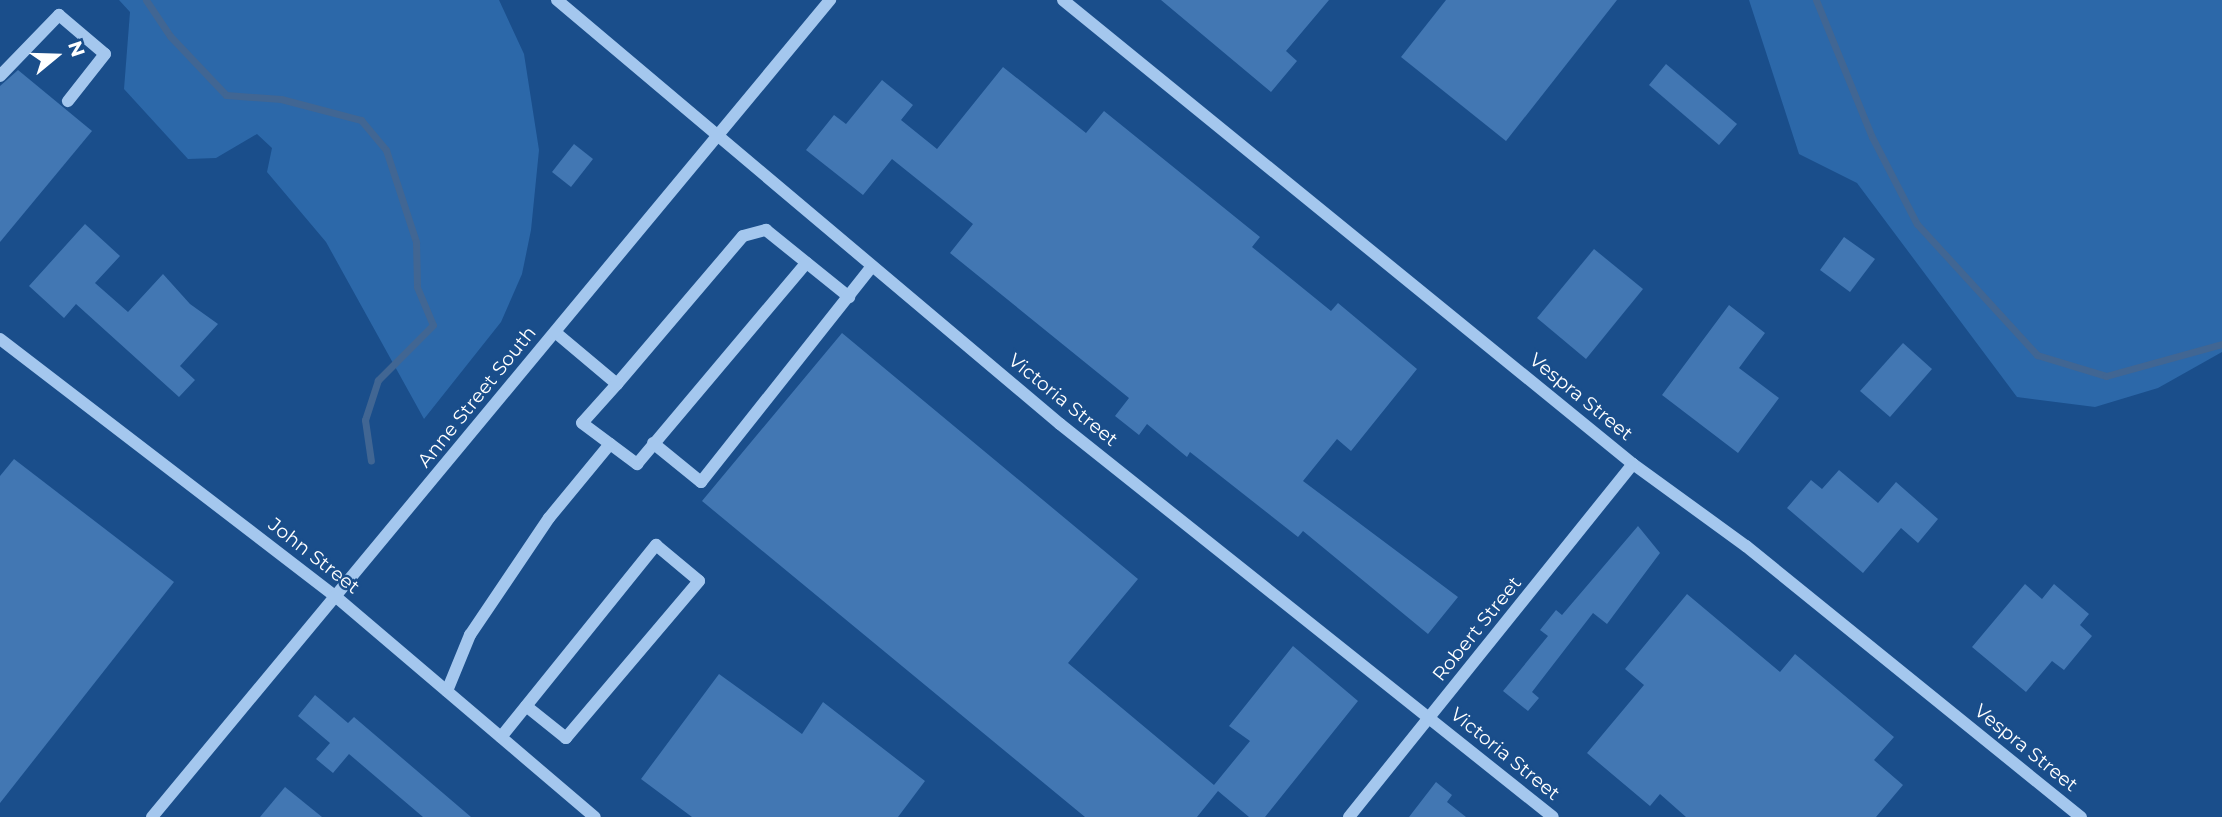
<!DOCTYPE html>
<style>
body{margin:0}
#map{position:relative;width:2222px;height:817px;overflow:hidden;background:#1a4e8b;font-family:Montserrat,sans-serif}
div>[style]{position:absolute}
.green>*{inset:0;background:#2c68a9}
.stream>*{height:7px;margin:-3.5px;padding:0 3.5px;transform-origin:3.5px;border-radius:3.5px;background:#416693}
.building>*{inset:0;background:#4277b3}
.minor>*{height:12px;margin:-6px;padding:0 6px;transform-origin:6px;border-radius:6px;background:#a4c7ee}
span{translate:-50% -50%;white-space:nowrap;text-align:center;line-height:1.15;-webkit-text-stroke:5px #1a4e8b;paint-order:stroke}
.street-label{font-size:19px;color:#fff}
.north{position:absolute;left:21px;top:21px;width:70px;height:70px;-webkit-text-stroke:5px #1a4e8b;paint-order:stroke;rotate:71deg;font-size:19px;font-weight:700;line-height:28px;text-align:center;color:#fff}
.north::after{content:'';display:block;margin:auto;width:24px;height:32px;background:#fff;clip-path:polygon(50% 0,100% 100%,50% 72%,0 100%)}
</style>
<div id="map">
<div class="green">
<i style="clip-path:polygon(119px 0,499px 0,524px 54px,539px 150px,531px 230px,522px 274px,501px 322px,424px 419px,326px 242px,267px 172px,272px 148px,257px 134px,216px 158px,188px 159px,124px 89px,130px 12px)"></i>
<i style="clip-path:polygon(1749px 0,2222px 0,2222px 352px,2158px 388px,2095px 407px,2017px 397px,1857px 183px,1799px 154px)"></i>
</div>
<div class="stream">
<i style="left:146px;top:0;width:43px;rotate:56.3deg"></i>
<i style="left:170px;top:36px;width:81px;rotate:46.5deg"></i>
<i style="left:226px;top:95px;width:55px;rotate:4.2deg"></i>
<i style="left:281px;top:99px;width:83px;rotate:14.7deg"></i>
<i style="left:361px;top:120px;width:39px;rotate:50deg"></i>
<i style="left:386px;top:150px;width:97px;rotate:71.9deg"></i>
<i style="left:416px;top:242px;width:45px;rotate:88.7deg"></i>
<i style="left:417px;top:287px;width:41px;rotate:67.2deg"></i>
<i style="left:433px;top:325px;width:78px;rotate:135deg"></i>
<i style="left:378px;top:380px;width:42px;rotate:108deg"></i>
<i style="left:365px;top:420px;width:41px;rotate:81.7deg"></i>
<i style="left:1816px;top:0;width:148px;rotate:67.8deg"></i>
<i style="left:1872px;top:137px;width:98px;rotate:62.7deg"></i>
<i style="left:1917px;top:224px;width:178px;rotate:47.5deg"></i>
<i style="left:2037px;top:355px;width:72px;rotate:16.9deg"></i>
<i style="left:2106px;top:376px;width:120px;rotate:-15.4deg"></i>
</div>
<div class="building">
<i style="clip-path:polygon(1161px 0,1329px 0,1286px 51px,1297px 61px,1271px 92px)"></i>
<i style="clip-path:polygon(1446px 0,1617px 0,1506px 141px,1401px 57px)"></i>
<i style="clip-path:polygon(1666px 64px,1737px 124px,1719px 145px,1649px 85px)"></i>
<i style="clip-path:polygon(1003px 67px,1086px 133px,1104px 111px,1260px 237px,1252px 247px,1331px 311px,1338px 303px,1417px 369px,1351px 451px,1337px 439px,1303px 481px,1458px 597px,1428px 634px,1303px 531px,1298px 537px,1190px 452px,1187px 457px,1147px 424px,1139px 435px,1115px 416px,1129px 398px,950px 253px,973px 224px,892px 159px,863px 195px,806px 150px,834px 115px,846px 124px,882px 80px,913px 105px,901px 120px,937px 149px)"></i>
<i style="clip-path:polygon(18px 70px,92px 131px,0 242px,0 86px)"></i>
<i style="clip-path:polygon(574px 144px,593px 159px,571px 187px,552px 172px)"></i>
<i style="clip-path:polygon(85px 224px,120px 256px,95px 283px,128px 312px,163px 274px,190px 304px,218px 324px,180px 366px,195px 380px,179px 397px,76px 304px,64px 318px,29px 286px)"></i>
<i style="clip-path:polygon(1844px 237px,1875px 259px,1850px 292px,1820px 270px)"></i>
<i style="clip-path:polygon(1594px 249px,1643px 289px,1586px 359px,1537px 318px)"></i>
<i style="clip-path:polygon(1729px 305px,1765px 333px,1739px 368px,1779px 398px,1738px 453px,1662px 395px)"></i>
<i style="clip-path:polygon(842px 333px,1138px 579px,1068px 663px,1214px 785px,1250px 741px,1229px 726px,1293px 646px,1358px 701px,1265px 817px,1249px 817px,1218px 791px,1197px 817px,1085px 817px,702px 501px)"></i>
<i style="clip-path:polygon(1903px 343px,1932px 369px,1890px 417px,1860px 391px)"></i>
<i style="clip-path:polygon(14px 459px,174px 582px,0 803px,0 476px)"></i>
<i style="clip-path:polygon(1839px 470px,1878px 503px,1896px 482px,1938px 519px,1918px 543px,1901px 528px,1863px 573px,1787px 508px,1811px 480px,1822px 489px)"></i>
<i style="clip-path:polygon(1638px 526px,1660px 553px,1607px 624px,1593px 613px,1532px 692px,1539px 698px,1528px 711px,1503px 691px,1548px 636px,1540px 630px,1556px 610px,1562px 615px)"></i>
<i style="clip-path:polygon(2025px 584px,2042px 599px,2054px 584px,2089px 614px,2080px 625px,2092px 636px,2064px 670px,2052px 661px,2026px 692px,1972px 647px)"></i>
<i style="clip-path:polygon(1687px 594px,1780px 672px,1795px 654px,1894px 737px,1874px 760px,1903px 785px,1876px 817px,1686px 817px,1660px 794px,1650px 806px,1587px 753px,1644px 685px,1625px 669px)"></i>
<i style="clip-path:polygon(719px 674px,802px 734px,823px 702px,925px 781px,898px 817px,692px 817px,641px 779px)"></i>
<i style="clip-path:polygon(315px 695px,348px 723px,354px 717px,471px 817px,423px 817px,349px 754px,333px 773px,316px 759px,330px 743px,298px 716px)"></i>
<i style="clip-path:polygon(1436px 782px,1452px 795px,1447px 802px,1466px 817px,1409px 817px)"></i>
<i style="clip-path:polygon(285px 787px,322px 817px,260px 817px)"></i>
</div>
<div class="minor">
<i style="left:557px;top:0;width:658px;rotate:40.13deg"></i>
<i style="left:1060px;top:424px;width:630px;rotate:38.56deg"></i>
<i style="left:1063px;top:0;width:735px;rotate:39.15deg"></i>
<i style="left:1633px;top:464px;width:140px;rotate:36deg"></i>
<i style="left:1746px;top:546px;width:431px;rotate:39deg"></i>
<i style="left:0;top:76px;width:85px;rotate:-46deg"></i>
<i style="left:59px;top:15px;width:60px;rotate:40.3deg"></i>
<i style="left:105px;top:54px;width:60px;rotate:128.2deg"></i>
<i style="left:555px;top:332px;width:81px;rotate:40deg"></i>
<i style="left:617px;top:384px;width:194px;rotate:-49.6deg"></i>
<i style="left:743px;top:236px;width:24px;rotate:-15deg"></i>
<i style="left:766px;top:230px;width:107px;rotate:38.9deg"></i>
<i style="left:0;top:339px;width:422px;rotate:37.5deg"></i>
<i style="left:335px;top:596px;width:341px;rotate:40.4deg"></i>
<i style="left:617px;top:384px;width:52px;rotate:131.9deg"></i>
<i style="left:582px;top:423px;width:69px;rotate:36.7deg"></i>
<i style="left:637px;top:464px;width:263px;rotate:-49.9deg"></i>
<i style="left:653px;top:443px;width:62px;rotate:39.1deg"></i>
<i style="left:701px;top:482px;width:275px;rotate:-51.6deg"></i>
<i style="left:447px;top:691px;width:61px;rotate:-67.7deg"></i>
<i style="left:470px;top:635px;width:141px;rotate:-56deg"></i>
<i style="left:549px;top:518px;width:96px;rotate:-50.5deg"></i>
<i style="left:501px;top:737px;width:247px;rotate:-51.1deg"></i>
<i style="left:656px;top:545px;width:56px;rotate:39.9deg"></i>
<i style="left:699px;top:581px;width:206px;rotate:130.3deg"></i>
<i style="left:566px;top:738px;width:51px;rotate:-141.3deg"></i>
<i style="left:152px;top:817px;width:1062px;rotate:-50.31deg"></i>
<i style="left:1349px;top:817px;width:453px;rotate:-51.2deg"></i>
</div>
<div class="street-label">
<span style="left:477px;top:397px;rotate:-51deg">Anne Street South</span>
<span style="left:1581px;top:397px;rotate:39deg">Vespra Street</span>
<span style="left:1063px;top:400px;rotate:39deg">Victoria Street</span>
<span style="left:314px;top:556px;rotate:38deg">John Street</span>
<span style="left:1477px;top:629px;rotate:-51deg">Robert Street</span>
<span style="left:2026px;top:748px;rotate:39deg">Vespra Street</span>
<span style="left:1505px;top:754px;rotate:39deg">Victoria Street</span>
</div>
<div class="north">N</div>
</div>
